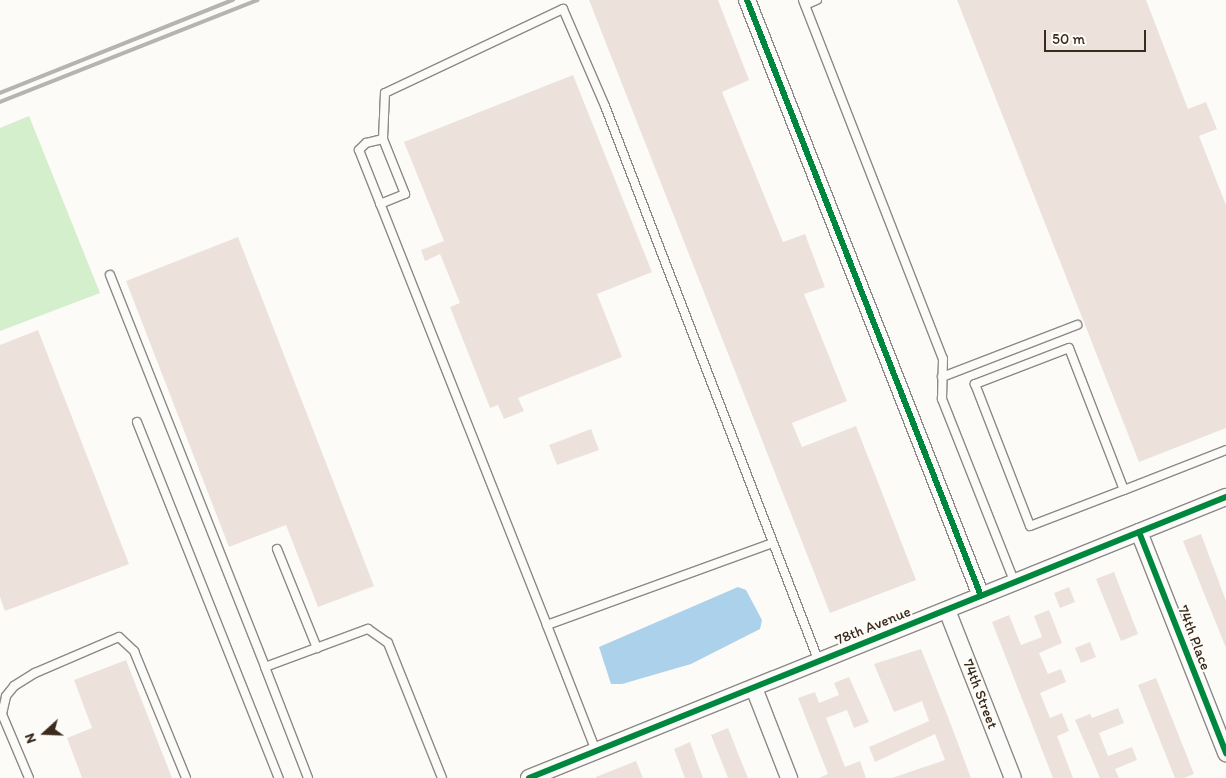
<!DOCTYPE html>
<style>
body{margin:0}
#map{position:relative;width:1226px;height:778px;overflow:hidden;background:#fcfbf8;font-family:Itim,sans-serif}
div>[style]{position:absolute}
.green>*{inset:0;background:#d4efcb}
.water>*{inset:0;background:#acd1eb}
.building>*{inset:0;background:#ece2db}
.roads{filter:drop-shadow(1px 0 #8d8985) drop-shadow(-1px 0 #8d8985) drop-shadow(0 1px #8d8985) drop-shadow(0 -1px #8d8985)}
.service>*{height:8px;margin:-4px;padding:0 4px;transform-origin:4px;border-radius:4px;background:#fbfbf9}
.minor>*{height:16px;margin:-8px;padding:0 8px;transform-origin:8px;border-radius:8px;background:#fbfbf9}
.rail>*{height:4px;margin:-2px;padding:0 2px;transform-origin:2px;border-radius:2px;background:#b6b4b1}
.cycleway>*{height:6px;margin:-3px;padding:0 3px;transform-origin:3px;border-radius:3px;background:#00873e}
span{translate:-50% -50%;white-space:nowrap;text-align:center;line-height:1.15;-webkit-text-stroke:4px #fdfcf7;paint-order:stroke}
.street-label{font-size:15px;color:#3b2a1e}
.north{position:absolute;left:20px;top:708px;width:50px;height:50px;-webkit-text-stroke:4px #fdfcf7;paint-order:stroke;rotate:250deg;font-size:14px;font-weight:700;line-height:20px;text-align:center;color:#3b2a1e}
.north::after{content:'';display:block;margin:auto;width:18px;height:22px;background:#3b2a1e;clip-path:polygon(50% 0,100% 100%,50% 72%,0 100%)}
.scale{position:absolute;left:1044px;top:30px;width:102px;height:22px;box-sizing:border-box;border:2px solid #3b2a1e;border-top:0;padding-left:6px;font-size:15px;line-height:18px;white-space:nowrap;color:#3b2a1e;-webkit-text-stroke:4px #fdfcf7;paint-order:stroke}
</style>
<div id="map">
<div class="green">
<i style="clip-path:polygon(29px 116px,100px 293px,0 331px,0 128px)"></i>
</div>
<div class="water">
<i style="clip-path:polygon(738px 587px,746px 590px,762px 620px,760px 629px,691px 664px,622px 684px,611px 684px,599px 647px)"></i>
</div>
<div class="building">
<i style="clip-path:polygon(589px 0,718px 0,749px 80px,722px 92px,783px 242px,805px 234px,825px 287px,804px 294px,847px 401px,792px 423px,802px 447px,856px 426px,916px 580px,830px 613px)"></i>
<i style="clip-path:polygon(957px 0,1146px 0,1188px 109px,1206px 102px,1217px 129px,1199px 136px,1226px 205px,1226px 428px,1139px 462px)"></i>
<i style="clip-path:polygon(573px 75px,652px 272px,597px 294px,622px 357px,518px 398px,524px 411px,504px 419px,498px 405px,490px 408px,450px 307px,460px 303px,440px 254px,425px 261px,421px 250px,444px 241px,404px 142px)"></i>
<i style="clip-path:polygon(238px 237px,374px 586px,318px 607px,286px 525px,229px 547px,126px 281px)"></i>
<i style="clip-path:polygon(38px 330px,129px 564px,5px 611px,0 597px,0 345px)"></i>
<i style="clip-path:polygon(591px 429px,599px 450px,557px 465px,549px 445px)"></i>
<i style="clip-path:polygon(1201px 534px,1226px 601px,1226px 648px,1183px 541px)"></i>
<i style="clip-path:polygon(1114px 572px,1138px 634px,1121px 641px,1096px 579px)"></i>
<i style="clip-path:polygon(1069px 587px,1075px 602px,1060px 608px,1054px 593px)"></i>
<i style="clip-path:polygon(1049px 610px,1062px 643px,1039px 653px,1048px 674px,1061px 669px,1066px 682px,1040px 693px,1050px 718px,1062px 713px,1069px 731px,1057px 736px,1073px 778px,1053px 778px,992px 622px,1009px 615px,1021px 645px,1042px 637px,1034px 616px)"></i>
<i style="clip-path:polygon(1090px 642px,1096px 657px,1081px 663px,1075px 648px)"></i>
<i style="clip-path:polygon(921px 649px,948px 717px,971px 778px,892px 778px,945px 760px,935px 734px,875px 762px,869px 747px,929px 721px,922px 701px,894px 712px,874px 664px)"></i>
<i style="clip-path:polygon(126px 660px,172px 778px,82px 778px,67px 738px,92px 728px,74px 680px)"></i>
<i style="clip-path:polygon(849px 677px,869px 722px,854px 728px,847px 710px,826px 718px,845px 767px,860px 761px,866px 778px,819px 778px,828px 774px,798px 698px,815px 692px,819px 703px,839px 695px,834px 683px)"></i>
<i style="clip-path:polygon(1156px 678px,1194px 774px,1184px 778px,1175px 778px,1138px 685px)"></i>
<i style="clip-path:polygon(1118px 708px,1124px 723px,1099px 733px,1108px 756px,1132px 747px,1137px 760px,1115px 769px,1119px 778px,1100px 778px,1075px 720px,1090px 714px,1092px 718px)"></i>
<i style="clip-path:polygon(728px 728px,739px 756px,748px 778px,728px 778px,711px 735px)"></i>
<i style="clip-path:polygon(690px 742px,697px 762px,703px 778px,685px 778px,674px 749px)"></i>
<i style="clip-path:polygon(636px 761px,643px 778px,596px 778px,596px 777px)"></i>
</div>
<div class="roads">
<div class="service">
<i style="left:803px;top:0;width:385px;rotate:68.7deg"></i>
<i style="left:943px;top:359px;width:40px;rotate:91.4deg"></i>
<i style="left:942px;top:399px;width:198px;rotate:68.4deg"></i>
<i style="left:805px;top:5px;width:13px;rotate:-23deg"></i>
<i style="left:383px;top:139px;width:46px;rotate:-87.5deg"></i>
<i style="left:385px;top:93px;width:197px;rotate:-25.3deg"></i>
<i style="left:563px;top:9px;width:106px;rotate:66.6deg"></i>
<i style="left:605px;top:106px;width:596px;rotate:68.95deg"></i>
<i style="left:380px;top:204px;width:27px;rotate:-22deg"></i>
<i style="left:405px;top:194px;width:59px;rotate:-111.8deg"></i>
<i style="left:383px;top:139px;width:17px;rotate:167deg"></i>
<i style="left:366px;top:143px;width:10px;rotate:135deg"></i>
<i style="left:359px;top:150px;width:511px;rotate:68.41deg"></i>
<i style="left:110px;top:275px;width:422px;rotate:68.4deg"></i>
<i style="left:265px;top:667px;width:110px;rotate:-20.3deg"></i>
<i style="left:368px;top:629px;width:24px;rotate:35deg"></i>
<i style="left:388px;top:643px;width:145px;rotate:68.2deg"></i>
<i style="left:942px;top:377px;width:145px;rotate:-21.1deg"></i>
<i style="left:137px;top:422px;width:383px;rotate:68.3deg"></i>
<i style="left:1124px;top:490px;width:152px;rotate:-111.2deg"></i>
<i style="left:1069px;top:348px;width:101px;rotate:159deg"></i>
<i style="left:975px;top:384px;width:152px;rotate:68.8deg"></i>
<i style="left:1030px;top:526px;width:101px;rotate:-21deg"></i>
<i style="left:1124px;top:490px;width:110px;rotate:-21.4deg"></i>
<i style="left:277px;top:549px;width:107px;rotate:68deg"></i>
<i style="left:265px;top:667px;width:119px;rotate:68.8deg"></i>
<i style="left:596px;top:751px;width:135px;rotate:-111.3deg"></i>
<i style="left:547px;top:625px;width:239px;rotate:-20deg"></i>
<i style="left:29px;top:778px;width:69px;rotate:-112.9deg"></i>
<i style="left:2px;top:714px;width:18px;rotate:-77deg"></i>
<i style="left:6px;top:696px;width:13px;rotate:-51deg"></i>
<i style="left:14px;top:686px;width:25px;rotate:-32deg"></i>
<i style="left:35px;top:673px;width:91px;rotate:-23.2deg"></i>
<i style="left:119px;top:637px;width:21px;rotate:43deg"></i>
<i style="left:134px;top:651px;width:137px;rotate:67.7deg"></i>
</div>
<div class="minor">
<i style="left:747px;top:0;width:640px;rotate:68.56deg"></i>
<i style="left:1139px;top:532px;width:238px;rotate:68.5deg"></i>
<i style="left:947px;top:610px;width:180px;rotate:68.6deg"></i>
<i style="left:754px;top:688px;width:97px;rotate:68.7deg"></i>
<i style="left:529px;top:778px;width:752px;rotate:-21.96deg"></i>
</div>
</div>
<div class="rail">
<i style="left:0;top:93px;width:251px;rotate:-21.8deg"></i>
<i style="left:0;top:102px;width:277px;rotate:-21.6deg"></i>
</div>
<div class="cycleway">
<i style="left:747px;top:0;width:640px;rotate:68.56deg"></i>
<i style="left:1139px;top:532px;width:238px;rotate:68.5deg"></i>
<i style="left:529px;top:778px;width:752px;rotate:-21.96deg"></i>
</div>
<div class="street-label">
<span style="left:873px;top:626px;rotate:-22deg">78th Avenue</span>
<span style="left:1194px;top:638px;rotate:69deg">74th Place</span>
<span style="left:980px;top:694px;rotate:69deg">74th Street</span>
</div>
<div class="north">N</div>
<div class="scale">50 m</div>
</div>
